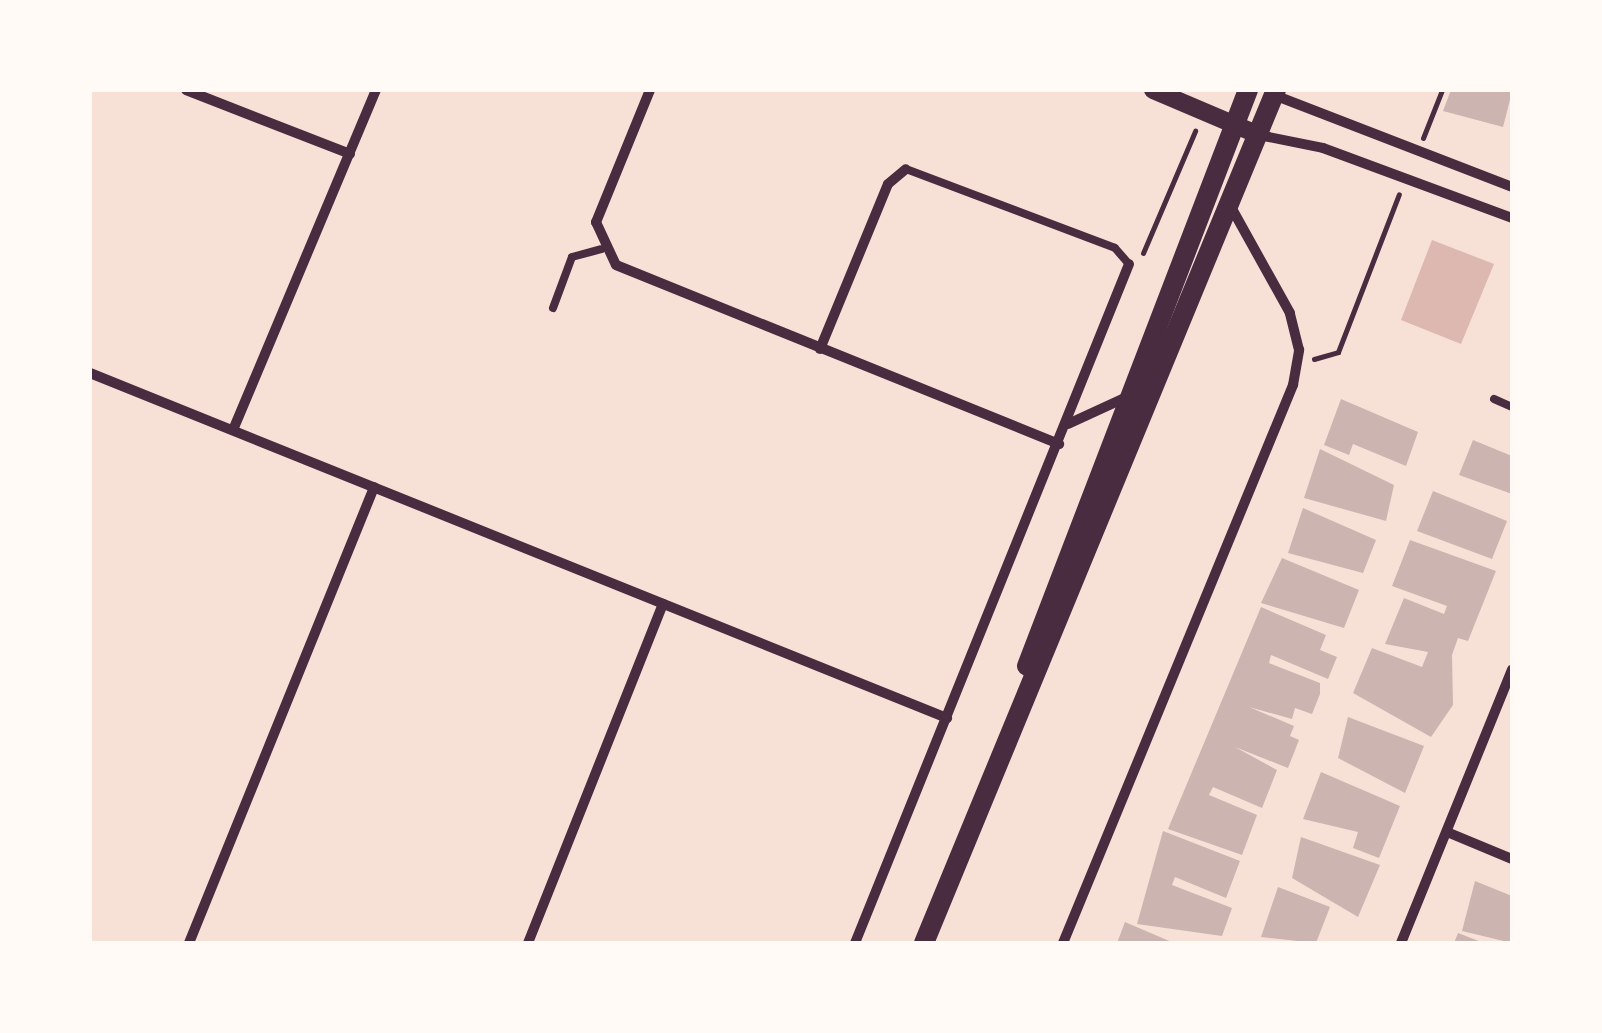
<!DOCTYPE html>
<style>
body{margin:0}
#map{position:relative;width:1602px;height:1033px;overflow:hidden;background:#f7e1d7;font-family:Overpass,sans-serif}
div>[style]{position:absolute}
.water>*{inset:0;background:#dcb8b0}
.building>*{inset:0;background:#ccb4b1}
.path>*{height:5px;margin:-2.5px;padding:0 2.5px;transform-origin:2.5px;border-radius:2.5px;background:#4a2c40}
.service>*{height:8px;margin:-4px;padding:0 4px;transform-origin:4px;border-radius:4px;background:#4a2c40}
.minor>*{height:10px;margin:-5px;padding:0 5px;transform-origin:5px;border-radius:5px;background:#4a2c40}
.tertiary>*{height:18px;margin:-9px;padding:0 9px;transform-origin:9px;border-radius:9px;background:#4a2c40}
.secondary>*{height:20px;margin:-10px;padding:0 10px;transform-origin:10px;border-radius:10px;background:#4a2c40}
span{translate:-50% -50%;white-space:nowrap;text-align:center;line-height:1.15;-webkit-text-stroke:10px #fffaf5;paint-order:stroke}
.frame{position:absolute;inset:0;border:92px solid #fffaf5;pointer-events:none}
</style>
<div id="map">
<div class="water">
<i style="clip-path:polygon(1432px 240px,1494px 264px,1461px 344px,1401px 320px)"></i>
</div>
<div class="building">
<i style="clip-path:polygon(1451px 90px,1512px 92px,1503px 127px,1443px 111px)"></i>
<i style="clip-path:polygon(1341px 399px,1418px 432px,1406px 466px,1353px 444px,1349px 455px,1324px 445px)"></i>
<i style="clip-path:polygon(1473px 440px,1512px 456px,1512px 494px,1459px 475px)"></i>
<i style="clip-path:polygon(1320px 449px,1394px 485px,1386px 521px,1304px 498px)"></i>
<i style="clip-path:polygon(1433px 491px,1507px 521px,1492px 559px,1417px 531px)"></i>
<i style="clip-path:polygon(1303px 508px,1376px 540px,1363px 573px,1288px 553px)"></i>
<i style="clip-path:polygon(1410px 540px,1496px 571px,1468px 641px,1458px 638px,1452px 655px,1453px 705px,1431px 737px,1353px 693px,1372px 648px,1422px 667px,1428px 652px,1385px 644px,1404px 598px,1444px 614px,1447px 606px,1392px 586px)"></i>
<i style="clip-path:polygon(1282px 558px,1359px 590px,1344px 628px,1261px 603px)"></i>
<i style="clip-path:polygon(1261px 607px,1326px 635px,1320px 650px,1337px 657px,1328px 679px,1271px 655px,1269px 663px,1320px 683px,1320px 694px,1312px 714px,1295px 708px,1292px 719px,1249px 707px,1294px 726px,1290px 736px,1299px 740px,1288px 768px,1235px 747px,1277px 770px,1262px 808px,1213px 787px,1209px 795px,1257px 815px,1242px 855px,1168px 829px)"></i>
<i style="clip-path:polygon(1348px 717px,1424px 746px,1405px 793px,1338px 758px)"></i>
<i style="clip-path:polygon(1321px 772px,1400px 806px,1379px 858px,1353px 848px,1358px 832px,1303px 819px)"></i>
<i style="clip-path:polygon(1163px 831px,1240px 861px,1226px 898px,1175px 877px,1172px 885px,1232px 908px,1222px 936px,1137px 924px)"></i>
<i style="clip-path:polygon(1301px 837px,1380px 865px,1358px 917px,1292px 878px)"></i>
<i style="clip-path:polygon(1475px 881px,1512px 896px,1512px 943px,1462px 931px)"></i>
<i style="clip-path:polygon(1278px 887px,1330px 907px,1316px 943px,1261px 937px)"></i>
<i style="clip-path:polygon(1125px 922px,1174px 943px,1117px 943px)"></i>
<i style="clip-path:polygon(1458px 933px,1484px 943px,1454px 943px)"></i>
</div>
<div class="path">
<i style="left:1423px;top:138px;width:52px;rotate:-68.4deg"></i>
<i style="left:1143px;top:253px;width:133px;rotate:-66.9deg"></i>
<i style="left:1314px;top:359px;width:25px;rotate:-16deg"></i>
<i style="left:1338px;top:352px;width:169px;rotate:-68.9deg"></i>
</div>
<div class="service">
<i style="left:906px;top:169px;width:223px;rotate:20.7deg"></i>
<i style="left:1115px;top:248px;width:21px;rotate:49deg"></i>
<i style="left:553px;top:308px;width:54px;rotate:-69.6deg"></i>
<i style="left:572px;top:257px;width:30px;rotate:-15deg"></i>
<i style="left:1494px;top:399px;width:20px;rotate:24deg"></i>
</div>
<div class="minor">
<i style="left:186px;top:90px;width:176px;rotate:21.3deg"></i>
<i style="left:650px;top:90px;width:143px;rotate:112.2deg"></i>
<i style="left:596px;top:222px;width:47px;rotate:65.1deg"></i>
<i style="left:616px;top:265px;width:478px;rotate:22deg"></i>
<i style="left:1274px;top:95px;width:255px;rotate:21.1deg"></i>
<i style="left:1259px;top:135px;width:65px;rotate:11.5deg"></i>
<i style="left:1323px;top:148px;width:202px;rotate:20.3deg"></i>
<i style="left:820px;top:349px;width:178px;rotate:-67.6deg"></i>
<i style="left:888px;top:184px;width:23px;rotate:-40deg"></i>
<i style="left:90px;top:373px;width:924px;rotate:21.93deg"></i>
<i style="left:1068px;top:424px;width:67px;rotate:-24.7deg"></i>
<i style="left:233px;top:430px;width:369px;rotate:-67.2deg"></i>
<i style="left:1447px;top:832px;width:70px;rotate:22.6deg"></i>
<i style="left:189px;top:943px;width:492px;rotate:-67.9deg"></i>
<i style="left:528px;top:943px;width:365px;rotate:-68.3deg"></i>
<i style="left:855px;top:943px;width:732px;rotate:-68.02deg"></i>
<i style="left:1063px;top:943px;width:604px;rotate:-67.6deg"></i>
<i style="left:1293px;top:385px;width:36px;rotate:-80deg"></i>
<i style="left:1299px;top:350px;width:38px;rotate:-104deg"></i>
<i style="left:1290px;top:313px;width:121px;rotate:-119.1deg"></i>
<i style="left:1401px;top:943px;width:295px;rotate:-67.9deg"></i>
</div>
<div class="tertiary">
<i style="left:1153px;top:90px;width:115px;rotate:23deg"></i>
</div>
<div class="secondary">
<i style="left:1027px;top:666px;width:617px;rotate:-69.01deg"></i>
<i style="left:924px;top:943px;width:923px;rotate:-67.58deg"></i>
</div>
<div class="frame"></div>
</div>
